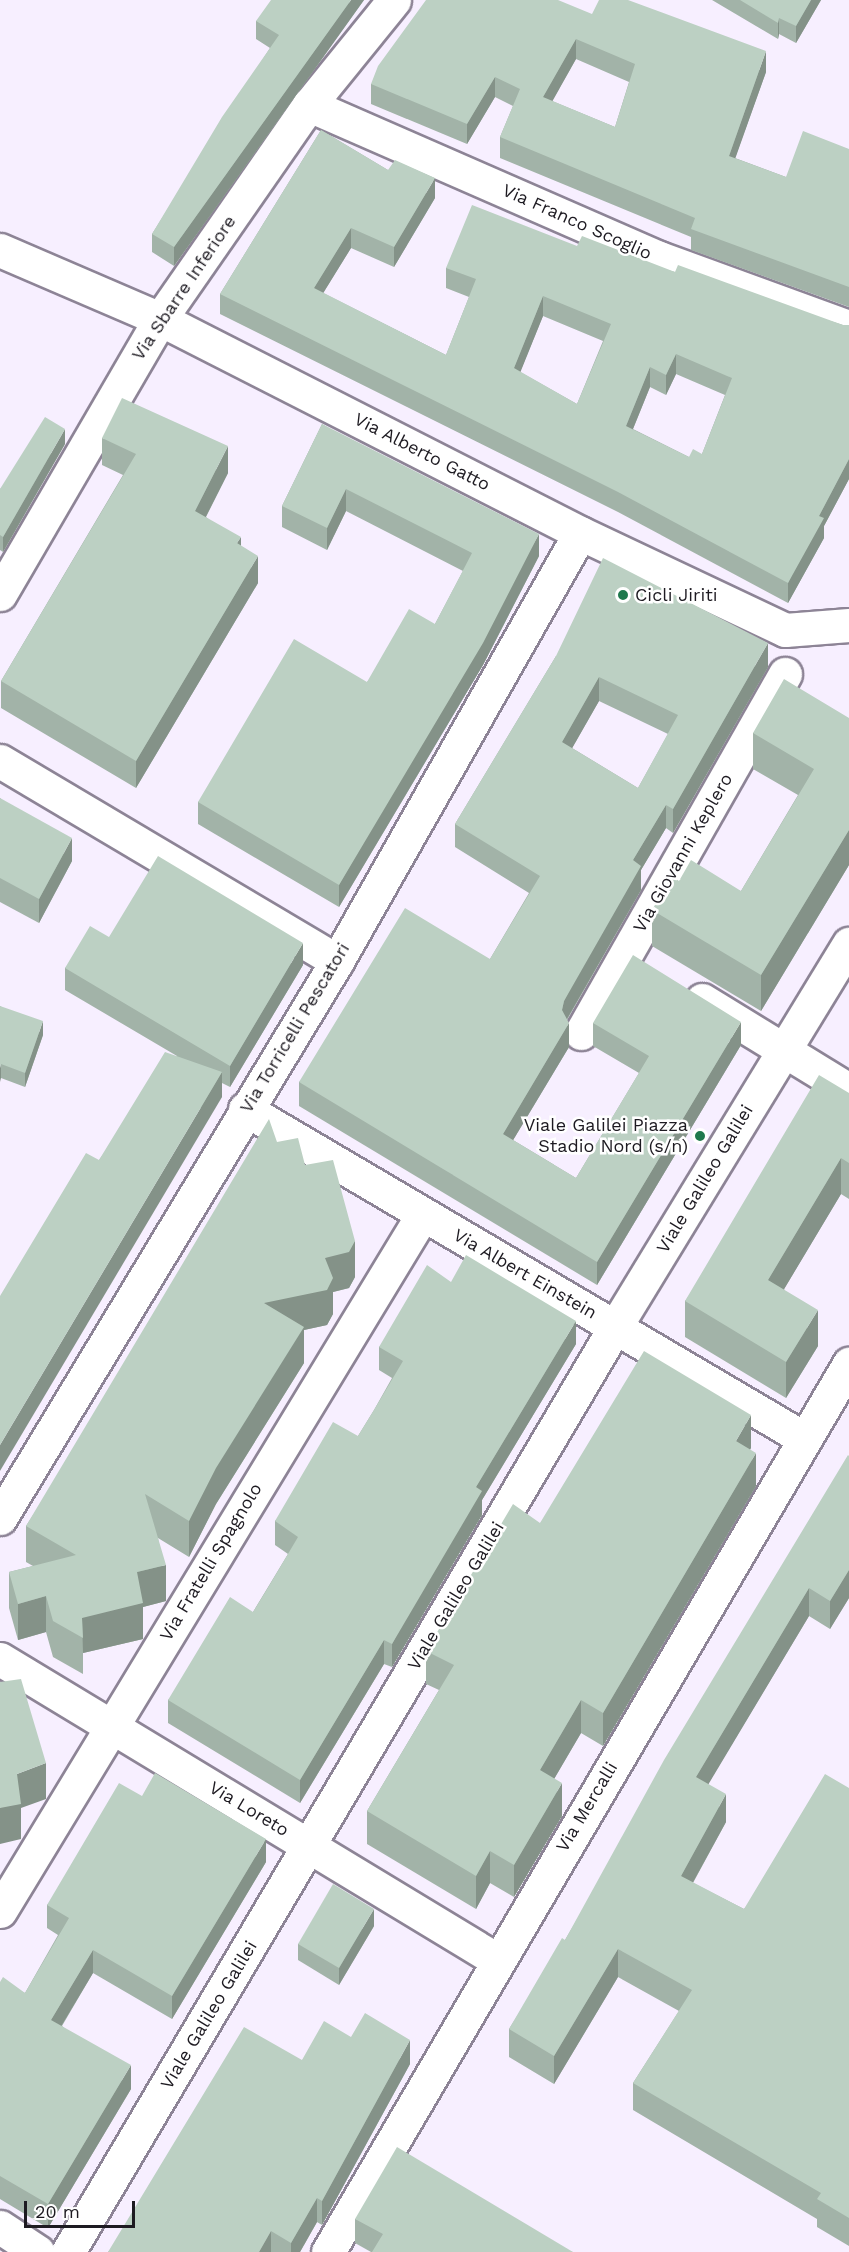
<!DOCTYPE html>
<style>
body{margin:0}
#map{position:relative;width:849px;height:2252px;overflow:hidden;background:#f7efff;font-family:"Work Sans",sans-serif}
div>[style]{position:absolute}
.roads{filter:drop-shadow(2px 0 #8d8496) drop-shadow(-2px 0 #8d8496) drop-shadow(0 2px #8d8496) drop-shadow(0 -2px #8d8496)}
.street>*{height:33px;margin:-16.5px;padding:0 16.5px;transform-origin:16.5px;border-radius:16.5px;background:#fff}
.secondary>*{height:33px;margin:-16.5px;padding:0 16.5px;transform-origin:16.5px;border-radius:16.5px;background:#fff}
.wall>*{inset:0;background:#a2b3a8}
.shaded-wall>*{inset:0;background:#849288}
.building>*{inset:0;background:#bcd0c3}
.dots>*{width:16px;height:16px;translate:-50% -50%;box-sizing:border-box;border:3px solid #fff;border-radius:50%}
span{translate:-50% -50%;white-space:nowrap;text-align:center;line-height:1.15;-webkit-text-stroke:5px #fff;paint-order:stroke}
.street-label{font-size:18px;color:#1d1a21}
.poi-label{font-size:18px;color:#1d1a21}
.left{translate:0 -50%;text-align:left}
.right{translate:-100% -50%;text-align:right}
.scale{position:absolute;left:24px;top:2201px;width:111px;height:27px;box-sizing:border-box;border:3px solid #1d1a21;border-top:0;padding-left:8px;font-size:18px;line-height:21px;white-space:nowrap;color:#1d1a21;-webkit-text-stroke:4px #fff;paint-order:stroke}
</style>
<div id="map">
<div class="roads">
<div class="street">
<i style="left:309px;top:105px;width:382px;rotate:23.6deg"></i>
<i style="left:659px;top:258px;width:202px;rotate:20deg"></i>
<i style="left:0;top:250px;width:174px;rotate:23.3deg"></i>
<i style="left:160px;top:319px;width:471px;rotate:27deg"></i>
<i style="left:580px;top:533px;width:227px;rotate:25.3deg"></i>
<i style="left:785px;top:630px;width:64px;rotate:-4.5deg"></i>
<i style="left:0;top:594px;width:318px;rotate:-59.8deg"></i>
<i style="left:160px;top:319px;width:261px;rotate:-55.2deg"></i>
<i style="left:309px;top:105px;width:135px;rotate:-51deg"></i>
<i style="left:0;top:761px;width:392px;rotate:30.7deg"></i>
<i style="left:702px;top:1000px;width:172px;rotate:31.5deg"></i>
<i style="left:581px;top:1033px;width:413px;rotate:-60.4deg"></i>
<i style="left:245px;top:1109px;width:650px;rotate:30.51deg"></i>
<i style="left:0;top:1518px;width:651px;rotate:-58.82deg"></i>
<i style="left:337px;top:961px;width:492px;rotate:-60.4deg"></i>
<i style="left:0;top:1659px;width:581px;rotate:31.2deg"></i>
<i style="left:0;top:1911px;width:815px;rotate:-58.75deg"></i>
<i style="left:0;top:2227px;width:45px;rotate:33.3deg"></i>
</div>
<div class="secondary">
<i style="left:68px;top:2252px;width:1075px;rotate:-59.4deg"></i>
<i style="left:615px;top:1327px;width:449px;rotate:-58.6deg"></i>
<i style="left:328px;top:2252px;width:1030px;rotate:-59.6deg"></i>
</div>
</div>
<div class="wall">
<i style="clip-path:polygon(364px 0,174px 266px,152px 252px,152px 234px,270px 48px,256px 39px,256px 21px)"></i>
<i style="clip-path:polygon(712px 0,821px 0,796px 43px,779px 34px,778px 39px)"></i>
<i style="clip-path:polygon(evenodd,592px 14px,766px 72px,735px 158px,786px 177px,849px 149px,849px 307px,691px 250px,691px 237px,500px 158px,500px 137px,513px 106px,495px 97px,467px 144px,371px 104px,371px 84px,592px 14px,576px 59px,629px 82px,615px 127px,552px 101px,576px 59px)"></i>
<i style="clip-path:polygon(evenodd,321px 130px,435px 198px,394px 267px,351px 248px,323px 293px,446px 355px,469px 297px,446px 288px,446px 268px,577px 246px,675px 272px,843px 325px,849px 325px,849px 479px,824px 526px,824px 538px,788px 603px,618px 512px,220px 314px,220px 294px,321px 130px,543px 316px,603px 341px,577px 404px,520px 372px,543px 316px,321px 130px,676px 374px,725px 395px,702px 454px,689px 457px,633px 429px,650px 387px,666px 395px,676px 374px)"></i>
<i style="clip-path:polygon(322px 424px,539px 556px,483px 665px,339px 907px,198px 824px,198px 802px,367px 682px,435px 624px,463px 571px,346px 511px,327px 550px,282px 527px,282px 506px)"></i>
<i style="clip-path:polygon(102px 438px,228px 473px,206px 517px,241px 546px,258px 583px,136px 788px,1px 708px,1px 681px,123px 475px,102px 465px)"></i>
<i style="clip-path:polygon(65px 444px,3px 552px,0 550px,0 489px)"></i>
<i style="clip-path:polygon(evenodd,556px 656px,768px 667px,673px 833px,666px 828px,641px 870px,641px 890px,567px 1020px,569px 1047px,513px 1140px,576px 1178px,639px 1073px,593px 1046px,593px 1023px,741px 1045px,597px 1285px,299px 1106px,299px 1082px,490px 959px,529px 893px,455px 847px,455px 824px,556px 656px,599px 701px,668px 734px,638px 788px,572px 748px,599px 701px)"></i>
<i style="clip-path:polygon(849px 718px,849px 865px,761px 1011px,652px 946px,652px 910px,679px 881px,741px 891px,798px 795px,753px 769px,753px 733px)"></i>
<i style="clip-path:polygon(0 798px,72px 861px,39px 923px,0 902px)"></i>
<i style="clip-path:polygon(109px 937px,303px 965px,230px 1087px,222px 1083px,222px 1097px,99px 1160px,177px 1056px,65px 990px,65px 968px)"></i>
<i style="clip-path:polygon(0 1006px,43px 1035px,25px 1087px,1px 1078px)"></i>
<i style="clip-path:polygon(849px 1093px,849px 1199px,841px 1194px,784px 1289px,818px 1346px,786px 1398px,685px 1337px,685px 1301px)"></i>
<i style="clip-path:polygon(277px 1142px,305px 1165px,355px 1277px,349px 1288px,333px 1292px,333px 1314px,327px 1325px,304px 1330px,304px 1363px,216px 1504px,189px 1557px,158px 1538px,166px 1601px,143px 1607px,143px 1639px,83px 1653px,83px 1674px,53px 1657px,46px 1632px,18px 1640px,9px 1608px,9px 1572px,33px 1566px,26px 1562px,26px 1526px)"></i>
<i style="clip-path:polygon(451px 1282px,576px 1344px,482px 1500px,482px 1515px,392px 1667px,384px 1664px,300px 1803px,168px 1723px,168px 1700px,253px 1612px,288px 1554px,275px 1545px,275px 1521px,358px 1436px,374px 1410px,392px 1378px,379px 1370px,379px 1347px)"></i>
<i style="clip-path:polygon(751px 1448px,750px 1449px,756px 1486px,603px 1746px,581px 1733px,554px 1779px,562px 1816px,514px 1897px,490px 1883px,476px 1909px,367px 1844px,367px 1811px,439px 1690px,426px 1684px,426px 1651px,540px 1523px)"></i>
<i style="clip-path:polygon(849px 1456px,849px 1598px,830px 1629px,809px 1616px,708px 1784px,726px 1822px,693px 1883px,744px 1909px,849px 1788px,849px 2246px,817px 2227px,817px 2219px,633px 2110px,633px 2083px,679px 2011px,618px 1977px,554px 2084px,509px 2057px,509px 2029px,565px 1940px)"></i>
<i style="clip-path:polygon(142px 1796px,266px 1862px,172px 2019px,93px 1973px,62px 2026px,131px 2089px,48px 2228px,0 2199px,0 1982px,25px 1993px,58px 1935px,47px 1928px,47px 1905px)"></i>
<i style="clip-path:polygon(374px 1926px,339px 1985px,298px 1960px,298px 1944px)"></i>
<i style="clip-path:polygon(351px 2037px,410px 2064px,322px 2225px,317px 2222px,300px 2252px,108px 2252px,302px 2060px)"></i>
<i style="clip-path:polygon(355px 2219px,573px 2252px,371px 2252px,355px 2243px)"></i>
</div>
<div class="shaded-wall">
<i style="clip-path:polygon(351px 0,364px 0,174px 266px,174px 247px)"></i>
<i style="clip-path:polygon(811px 0,821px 0,796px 43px,796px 26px)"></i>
<i style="clip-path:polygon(779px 18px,779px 34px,778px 39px,778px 23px)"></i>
<i style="clip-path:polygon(576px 39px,576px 59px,543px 118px,543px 97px)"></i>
<i style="clip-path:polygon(766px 51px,766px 72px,729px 176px,729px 156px)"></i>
<i style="clip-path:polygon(495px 77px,495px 97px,467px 144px,467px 124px)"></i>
<i style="clip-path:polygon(435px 178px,435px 198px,394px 267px,394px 247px)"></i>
<i style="clip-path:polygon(351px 228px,351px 248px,314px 308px,314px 288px)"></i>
<i style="clip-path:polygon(543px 296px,543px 316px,514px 388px,514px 368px)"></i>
<i style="clip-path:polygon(676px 354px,676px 374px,666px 395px,666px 375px)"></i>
<i style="clip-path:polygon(650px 367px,650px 387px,626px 446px,626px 426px)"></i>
<i style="clip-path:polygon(65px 429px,65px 444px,3px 552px,3px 537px)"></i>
<i style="clip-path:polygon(228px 446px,228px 473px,195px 538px,195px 511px)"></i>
<i style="clip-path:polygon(849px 459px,849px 479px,824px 526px,824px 538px,788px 603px,788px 583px,819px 516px)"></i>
<i style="clip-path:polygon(346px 489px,346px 511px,327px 550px,327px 528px)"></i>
<i style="clip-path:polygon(539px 534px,539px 556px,483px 665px,339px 907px,339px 885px)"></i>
<i style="clip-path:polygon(241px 537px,241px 564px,237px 543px)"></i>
<i style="clip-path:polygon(258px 556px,258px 583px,136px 788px,136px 761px)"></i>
<i style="clip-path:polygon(768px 643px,768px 667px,673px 833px,673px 809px)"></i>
<i style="clip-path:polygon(599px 677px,599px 701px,562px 766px,562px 742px)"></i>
<i style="clip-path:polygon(666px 805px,666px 828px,641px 870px,641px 890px,564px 1024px,562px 1010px,564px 1001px,633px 860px)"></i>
<i style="clip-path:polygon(849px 830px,849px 865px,761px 1011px,761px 975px)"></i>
<i style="clip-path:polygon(72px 838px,72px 861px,39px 923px,39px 899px)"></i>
<i style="clip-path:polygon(303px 943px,303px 965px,230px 1087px,230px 1066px)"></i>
<i style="clip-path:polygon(43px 1021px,43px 1035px,25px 1087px,25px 1073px)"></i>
<i style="clip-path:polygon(741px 1022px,741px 1045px,597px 1285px,597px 1262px)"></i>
<i style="clip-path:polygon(569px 1023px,569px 1047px,503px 1157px,503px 1134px)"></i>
<i style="clip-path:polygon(1px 1064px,1px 1078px,0 1082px,0 1068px)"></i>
<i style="clip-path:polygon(222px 1072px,222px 1097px,0 1471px,0 1445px)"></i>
<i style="clip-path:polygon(841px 1158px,841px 1194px,768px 1316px,768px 1280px)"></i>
<i style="clip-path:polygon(355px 1241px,355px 1277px,349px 1288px,333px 1292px,333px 1314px,327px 1325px,304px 1330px,304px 1363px,216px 1504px,189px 1557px,189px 1521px,264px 1303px,325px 1258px)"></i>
<i style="clip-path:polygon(818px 1310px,818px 1346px,786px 1398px,786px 1362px)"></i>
<i style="clip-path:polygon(576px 1321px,576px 1344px,482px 1500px,482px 1515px,392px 1667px,392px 1644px,476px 1487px)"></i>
<i style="clip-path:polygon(751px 1415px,751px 1448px,736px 1474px,736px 1441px)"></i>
<i style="clip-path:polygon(756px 1453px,756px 1486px,603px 1746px,603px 1713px)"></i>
<i style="clip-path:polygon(166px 1565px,166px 1601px,143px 1607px,143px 1639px,83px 1653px,82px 1618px,137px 1572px)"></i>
<i style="clip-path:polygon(849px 1570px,849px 1598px,830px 1629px,830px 1601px)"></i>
<i style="clip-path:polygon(809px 1588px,809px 1616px,696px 1805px,696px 1777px)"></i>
<i style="clip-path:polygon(46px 1596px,46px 1632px,18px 1640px,18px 1604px)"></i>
<i style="clip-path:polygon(384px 1640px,384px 1664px,300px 1803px,300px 1780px)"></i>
<i style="clip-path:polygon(581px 1700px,581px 1733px,540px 1803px,540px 1770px)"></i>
<i style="clip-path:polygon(46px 1763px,46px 1799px,21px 1808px,21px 1839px,0 1844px,0 1808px,17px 1774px)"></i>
<i style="clip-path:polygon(562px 1783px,562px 1816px,514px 1897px,514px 1865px)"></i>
<i style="clip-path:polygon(726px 1794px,726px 1822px,681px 1904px,681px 1876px)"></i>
<i style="clip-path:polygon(266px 1839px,266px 1862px,172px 2019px,172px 1996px)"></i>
<i style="clip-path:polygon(490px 1851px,490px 1883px,476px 1909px,476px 1876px)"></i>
<i style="clip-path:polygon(374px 1909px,374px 1926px,339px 1985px,339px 1968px)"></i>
<i style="clip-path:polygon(618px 1949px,618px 1977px,554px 2084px,554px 2056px)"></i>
<i style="clip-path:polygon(93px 1950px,93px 1973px,51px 2043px,51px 2020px)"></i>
<i style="clip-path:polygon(410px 2040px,410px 2064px,322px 2225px,322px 2201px)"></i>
<i style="clip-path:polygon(131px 2065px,131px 2089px,48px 2228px,48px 2204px)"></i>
<i style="clip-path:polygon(317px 2198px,317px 2222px,300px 2252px,291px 2252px,291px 2243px)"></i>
<i style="clip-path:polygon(271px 2231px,271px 2252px,259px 2252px)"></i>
</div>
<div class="building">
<i style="clip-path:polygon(271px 0,351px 0,174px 247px,152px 234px,222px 117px,279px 35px,256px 21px)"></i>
<i style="clip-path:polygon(evenodd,426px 0,558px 0,592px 14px,599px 0,628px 0,766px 51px,729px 156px,786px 177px,803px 131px,849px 149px,849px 287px,691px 229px,695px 218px,500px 137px,520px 89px,495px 77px,467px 124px,371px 84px,378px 66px,426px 0,576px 39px,635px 64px,615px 127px,543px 97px,576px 39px)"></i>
<i style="clip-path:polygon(740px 0,811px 0,796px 26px,779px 18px,778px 23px)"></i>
<i style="clip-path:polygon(evenodd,321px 130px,388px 170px,395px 160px,435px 178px,394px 247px,351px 228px,314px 288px,446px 355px,476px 279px,446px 268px,472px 205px,577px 246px,582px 236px,675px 272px,678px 265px,843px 325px,849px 325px,849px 459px,819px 516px,824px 518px,788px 583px,618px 492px,220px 294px,321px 130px,543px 296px,611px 324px,577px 404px,514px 368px,543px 296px,321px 130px,676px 354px,732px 378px,702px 454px,693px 449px,689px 457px,626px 426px,650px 367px,666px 375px,676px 354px)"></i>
<i style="clip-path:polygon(122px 398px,228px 446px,195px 511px,241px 537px,237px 543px,258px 556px,136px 761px,1px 681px,136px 454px,102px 438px)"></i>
<i style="clip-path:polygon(45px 417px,65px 429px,3px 537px,0 535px,0 489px)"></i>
<i style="clip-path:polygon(322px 424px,539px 534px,483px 643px,339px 885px,198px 802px,294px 639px,367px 682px,409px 609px,435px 624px,472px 553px,346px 489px,327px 528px,282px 506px)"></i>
<i style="clip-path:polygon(evenodd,603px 558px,768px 643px,673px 809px,666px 805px,633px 860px,641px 866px,564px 1001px,562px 1010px,569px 1023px,503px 1134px,576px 1178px,649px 1056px,593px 1023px,633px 955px,741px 1022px,597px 1262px,299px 1082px,405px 908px,490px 959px,540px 876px,455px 824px,556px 656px,603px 558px,599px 677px,678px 715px,638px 788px,562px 742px,599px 677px)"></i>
<i style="clip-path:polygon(784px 679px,849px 718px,849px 830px,761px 975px,652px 910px,672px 876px,679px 881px,691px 860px,741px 891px,814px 769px,753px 733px)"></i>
<i style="clip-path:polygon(0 798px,72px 838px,39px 899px,0 878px)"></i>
<i style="clip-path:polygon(158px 856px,303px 943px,230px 1066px,65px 968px,90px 926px,109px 937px)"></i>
<i style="clip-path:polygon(0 1006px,43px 1021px,25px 1073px,1px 1064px,0 1068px)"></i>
<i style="clip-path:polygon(165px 1052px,222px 1072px,0 1445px,0 1296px,86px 1153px,99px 1160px)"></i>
<i style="clip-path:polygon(819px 1075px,849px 1093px,849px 1163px,841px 1158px,768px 1280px,818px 1310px,786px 1362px,685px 1301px)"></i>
<i style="clip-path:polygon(269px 1119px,277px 1142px,298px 1138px,305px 1165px,333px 1160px,355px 1241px,349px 1252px,325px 1258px,333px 1278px,327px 1290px,264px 1303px,304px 1327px,216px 1468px,189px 1521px,145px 1494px,166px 1565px,137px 1572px,143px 1603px,82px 1618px,83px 1638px,53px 1621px,46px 1596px,18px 1604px,9px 1572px,76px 1555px,26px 1526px)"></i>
<i style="clip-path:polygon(466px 1255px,576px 1321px,476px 1487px,482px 1491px,392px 1644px,384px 1640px,300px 1780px,168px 1700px,230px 1597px,253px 1612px,269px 1586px,298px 1537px,275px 1521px,333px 1422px,358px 1436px,374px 1410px,403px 1361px,379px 1347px,427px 1265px,451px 1282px)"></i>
<i style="clip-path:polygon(644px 1351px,751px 1415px,736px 1441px,756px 1453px,603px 1713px,581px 1700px,540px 1770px,562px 1783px,514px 1865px,490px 1851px,476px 1876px,367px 1811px,454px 1665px,426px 1651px,513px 1504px,540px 1523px)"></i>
<i style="clip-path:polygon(848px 1455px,849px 1456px,849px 1570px,830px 1601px,809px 1588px,696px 1777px,726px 1794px,681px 1876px,744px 1909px,825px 1774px,849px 1788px,849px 2218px,817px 2199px,821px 2193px,633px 2083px,692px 1990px,618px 1949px,554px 2056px,509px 2029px,562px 1938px,565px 1940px,664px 1760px)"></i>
<i style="clip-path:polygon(21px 1679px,46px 1763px,17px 1774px,21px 1804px,0 1808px,0 1682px)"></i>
<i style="clip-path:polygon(155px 1773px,266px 1839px,172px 1996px,93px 1950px,51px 2020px,131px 2065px,48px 2204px,0 2176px,0 1982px,3px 1977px,25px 1993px,69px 1918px,47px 1905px,119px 1783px,142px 1796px)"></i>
<i style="clip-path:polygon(333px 1884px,374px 1909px,339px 1968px,298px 1944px)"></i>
<i style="clip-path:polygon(365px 2013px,410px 2040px,322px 2201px,317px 2198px,291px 2243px,271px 2231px,259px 2252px,108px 2252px,244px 2027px,302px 2060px,324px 2021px,351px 2037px)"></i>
<i style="clip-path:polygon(397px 2147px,573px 2252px,372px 2252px,383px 2234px,355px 2219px)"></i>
</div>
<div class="dots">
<i style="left:623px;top:595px;background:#1f784d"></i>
<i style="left:700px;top:1136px;background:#1f784d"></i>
</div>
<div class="street-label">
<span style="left:577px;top:222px;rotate:24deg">Via Franco Scoglio</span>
<span style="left:184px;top:288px;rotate:-56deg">Via Sbarre Inferiore</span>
<span style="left:422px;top:452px;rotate:27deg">Via Alberto Gatto</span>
<span style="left:683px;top:853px;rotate:-60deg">Via Giovanni Keplero</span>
<span style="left:295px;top:1028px;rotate:-59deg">Via Torricelli Pescatori</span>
<span style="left:705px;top:1179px;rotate:-59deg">Viale Galileo Galilei</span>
<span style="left:525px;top:1274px;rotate:30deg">Via Albert Einstein</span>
<span style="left:211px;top:1562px;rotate:-59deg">Via Fratelli Spagnolo</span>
<span style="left:456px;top:1596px;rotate:-59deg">Viale Galileo Galilei</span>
<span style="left:587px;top:1807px;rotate:-59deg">Via Mercalli</span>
<span style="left:249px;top:1809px;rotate:31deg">Via Loreto</span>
<span style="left:209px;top:2015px;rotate:-59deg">Viale Galileo Galilei</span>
</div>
<div class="poi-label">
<span class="left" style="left:635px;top:595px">Cicli Jiriti</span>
<span class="right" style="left:688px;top:1136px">Viale Galilei Piazza<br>Stadio Nord (s/n)</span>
</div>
<div class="scale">20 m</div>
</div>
